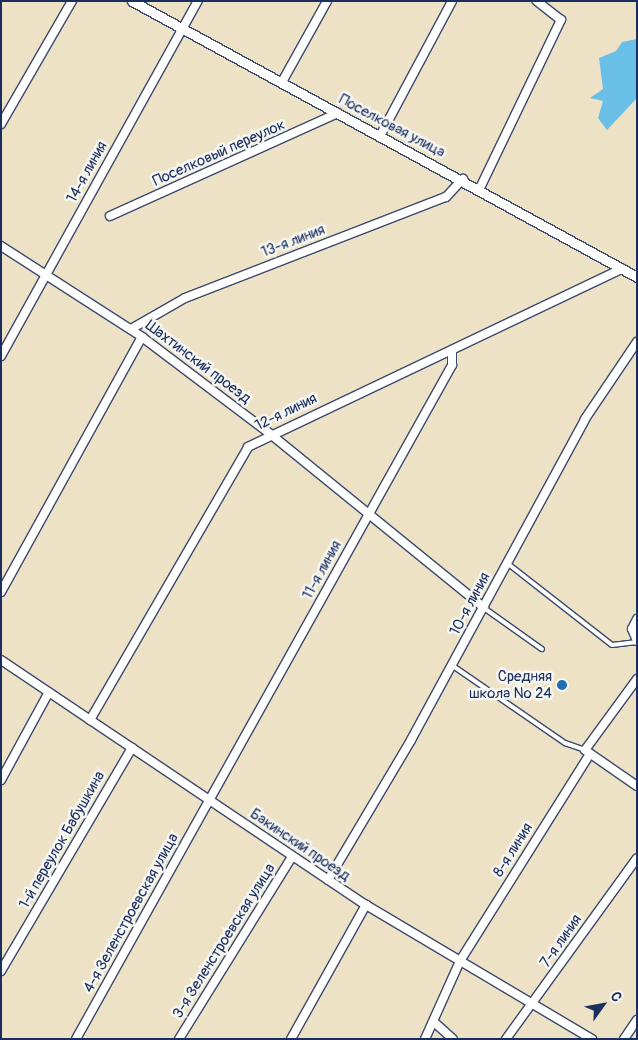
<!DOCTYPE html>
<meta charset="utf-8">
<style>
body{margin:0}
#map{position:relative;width:638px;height:1040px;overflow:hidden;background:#ede2c5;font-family:Pangolin,sans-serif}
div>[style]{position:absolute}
.water>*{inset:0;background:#6abfe6}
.roads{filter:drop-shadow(1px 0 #3a4a6d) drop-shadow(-1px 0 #3a4a6d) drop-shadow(0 1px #3a4a6d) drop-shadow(0 -1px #3a4a6d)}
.service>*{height:4px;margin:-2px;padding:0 2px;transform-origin:2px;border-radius:2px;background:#fff}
.minor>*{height:8px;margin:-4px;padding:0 4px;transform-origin:4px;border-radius:4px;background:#fff}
.tertiary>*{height:9px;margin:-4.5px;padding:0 4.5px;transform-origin:4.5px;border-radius:4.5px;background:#fff}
.dots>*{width:14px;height:14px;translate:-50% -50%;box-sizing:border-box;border:2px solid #f6f6f2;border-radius:50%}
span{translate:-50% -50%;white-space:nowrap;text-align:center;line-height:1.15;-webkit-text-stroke:5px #f6f6f2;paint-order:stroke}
.street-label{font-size:15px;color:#1b2f5e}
.poi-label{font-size:15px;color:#1b2f5e}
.right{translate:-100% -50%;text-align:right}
.frame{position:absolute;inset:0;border:2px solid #1b2f5e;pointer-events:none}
.north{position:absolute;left:578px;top:980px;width:50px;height:50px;-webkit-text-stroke:4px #f6f6f2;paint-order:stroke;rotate:58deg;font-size:14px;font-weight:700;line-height:20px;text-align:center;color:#1b2f5e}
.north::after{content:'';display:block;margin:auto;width:18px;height:22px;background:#1b2f5e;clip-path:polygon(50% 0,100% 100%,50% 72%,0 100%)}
</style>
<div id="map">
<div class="water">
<i style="clip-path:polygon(637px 39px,637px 98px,607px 130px,598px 118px,603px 101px,590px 98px,603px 89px,599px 58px,616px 51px,622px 42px)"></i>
</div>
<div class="roads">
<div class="service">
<i style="left:507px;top:563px;width:133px;rotate:38deg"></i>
<i style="left:612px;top:645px;width:25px;rotate:-7deg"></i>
<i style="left:484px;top:608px;width:71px;rotate:35.3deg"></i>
<i style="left:453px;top:666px;width:136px;rotate:34.5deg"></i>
<i style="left:565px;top:743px;width:21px;rotate:19deg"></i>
</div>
<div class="minor">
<i style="left:282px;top:82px;width:93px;rotate:-60.9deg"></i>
<i style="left:1px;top:124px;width:142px;rotate:-60deg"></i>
<i style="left:380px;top:136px;width:153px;rotate:-61.9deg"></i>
<i style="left:480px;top:188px;width:187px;rotate:-64.3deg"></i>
<i style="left:561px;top:20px;width:31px;rotate:-142deg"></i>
<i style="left:110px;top:216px;width:250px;rotate:-24.3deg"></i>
<i style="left:1px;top:246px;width:168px;rotate:32.8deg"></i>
<i style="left:142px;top:337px;width:159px;rotate:37.1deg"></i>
<i style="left:269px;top:433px;width:277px;rotate:39.1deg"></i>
<i style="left:131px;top:329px;width:62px;rotate:-29.9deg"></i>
<i style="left:185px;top:298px;width:280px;rotate:-21.2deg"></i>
<i style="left:446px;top:197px;width:25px;rotate:-47deg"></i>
<i style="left:1px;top:356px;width:406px;rotate:-61deg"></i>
<i style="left:1px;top:592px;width:291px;rotate:-61.1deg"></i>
<i style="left:637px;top:619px;width:11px;rotate:117deg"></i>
<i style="left:632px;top:629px;width:13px;rotate:67deg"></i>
<i style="left:1px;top:660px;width:440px;rotate:33.9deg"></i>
<i style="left:366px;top:905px;width:263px;rotate:30.7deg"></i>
<i style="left:637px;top:679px;width:88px;rotate:126.2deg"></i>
<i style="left:585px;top:750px;width:63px;rotate:34.7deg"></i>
<i style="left:90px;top:720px;width:315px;rotate:-59.9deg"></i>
<i style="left:248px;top:447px;width:414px;rotate:-25.5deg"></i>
<i style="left:1px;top:780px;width:100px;rotate:-61.4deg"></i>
<i style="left:328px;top:880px;width:163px;rotate:-59.3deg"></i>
<i style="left:411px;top:740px;width:365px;rotate:-61.5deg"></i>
<i style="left:585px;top:419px;width:93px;rotate:-56deg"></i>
<i style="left:1px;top:971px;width:259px;rotate:-59.6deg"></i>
<i style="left:434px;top:1022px;width:25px;rotate:42deg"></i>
<i style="left:76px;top:1039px;width:772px;rotate:-60.84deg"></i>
<i style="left:452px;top:365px;width:14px;rotate:-90deg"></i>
<i style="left:179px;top:1039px;width:214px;rotate:-58.2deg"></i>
<i style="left:291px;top:1039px;width:154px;rotate:-60.8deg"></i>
<i style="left:425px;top:1039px;width:85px;rotate:-65.8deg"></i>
<i style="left:460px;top:961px;width:244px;rotate:-57.9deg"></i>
<i style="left:506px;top:1039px;width:223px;rotate:-54.1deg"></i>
<i style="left:624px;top:1039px;width:23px;rotate:-56deg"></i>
</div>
<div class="tertiary">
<i style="left:132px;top:1px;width:576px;rotate:28.66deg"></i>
</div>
</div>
<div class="dots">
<i style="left:562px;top:685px;background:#1f6fb2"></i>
</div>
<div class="street-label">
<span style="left:392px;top:126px;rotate:28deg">Поселковая улица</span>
<span style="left:219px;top:153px;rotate:-24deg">Поселковый переулок</span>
<span style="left:87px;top:172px;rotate:-61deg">14-я линия</span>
<span style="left:293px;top:241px;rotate:-21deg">13-я линия</span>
<span style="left:198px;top:362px;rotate:37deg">Шахтинский проезд</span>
<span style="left:286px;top:412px;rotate:-26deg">12-я линия</span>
<span style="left:322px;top:570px;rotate:-61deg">11-я линия</span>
<span style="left:470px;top:604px;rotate:-62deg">10-я линия</span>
<span style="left:62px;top:840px;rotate:-60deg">1-й переулок Бабушкина</span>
<span style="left:300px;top:845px;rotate:34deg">Бакинский проезд</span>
<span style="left:513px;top:850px;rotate:-58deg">8-я линия</span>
<span style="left:131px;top:913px;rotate:-61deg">4-я Зеленстроевская улица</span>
<span style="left:224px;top:941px;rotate:-58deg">3-я Зеленстроевская улица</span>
<span style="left:561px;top:941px;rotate:-55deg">7-я линия</span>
</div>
<div class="poi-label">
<span class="right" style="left:552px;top:685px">Средняя<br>школа № 24</span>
</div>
<div class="frame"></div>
<div class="north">С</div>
</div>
